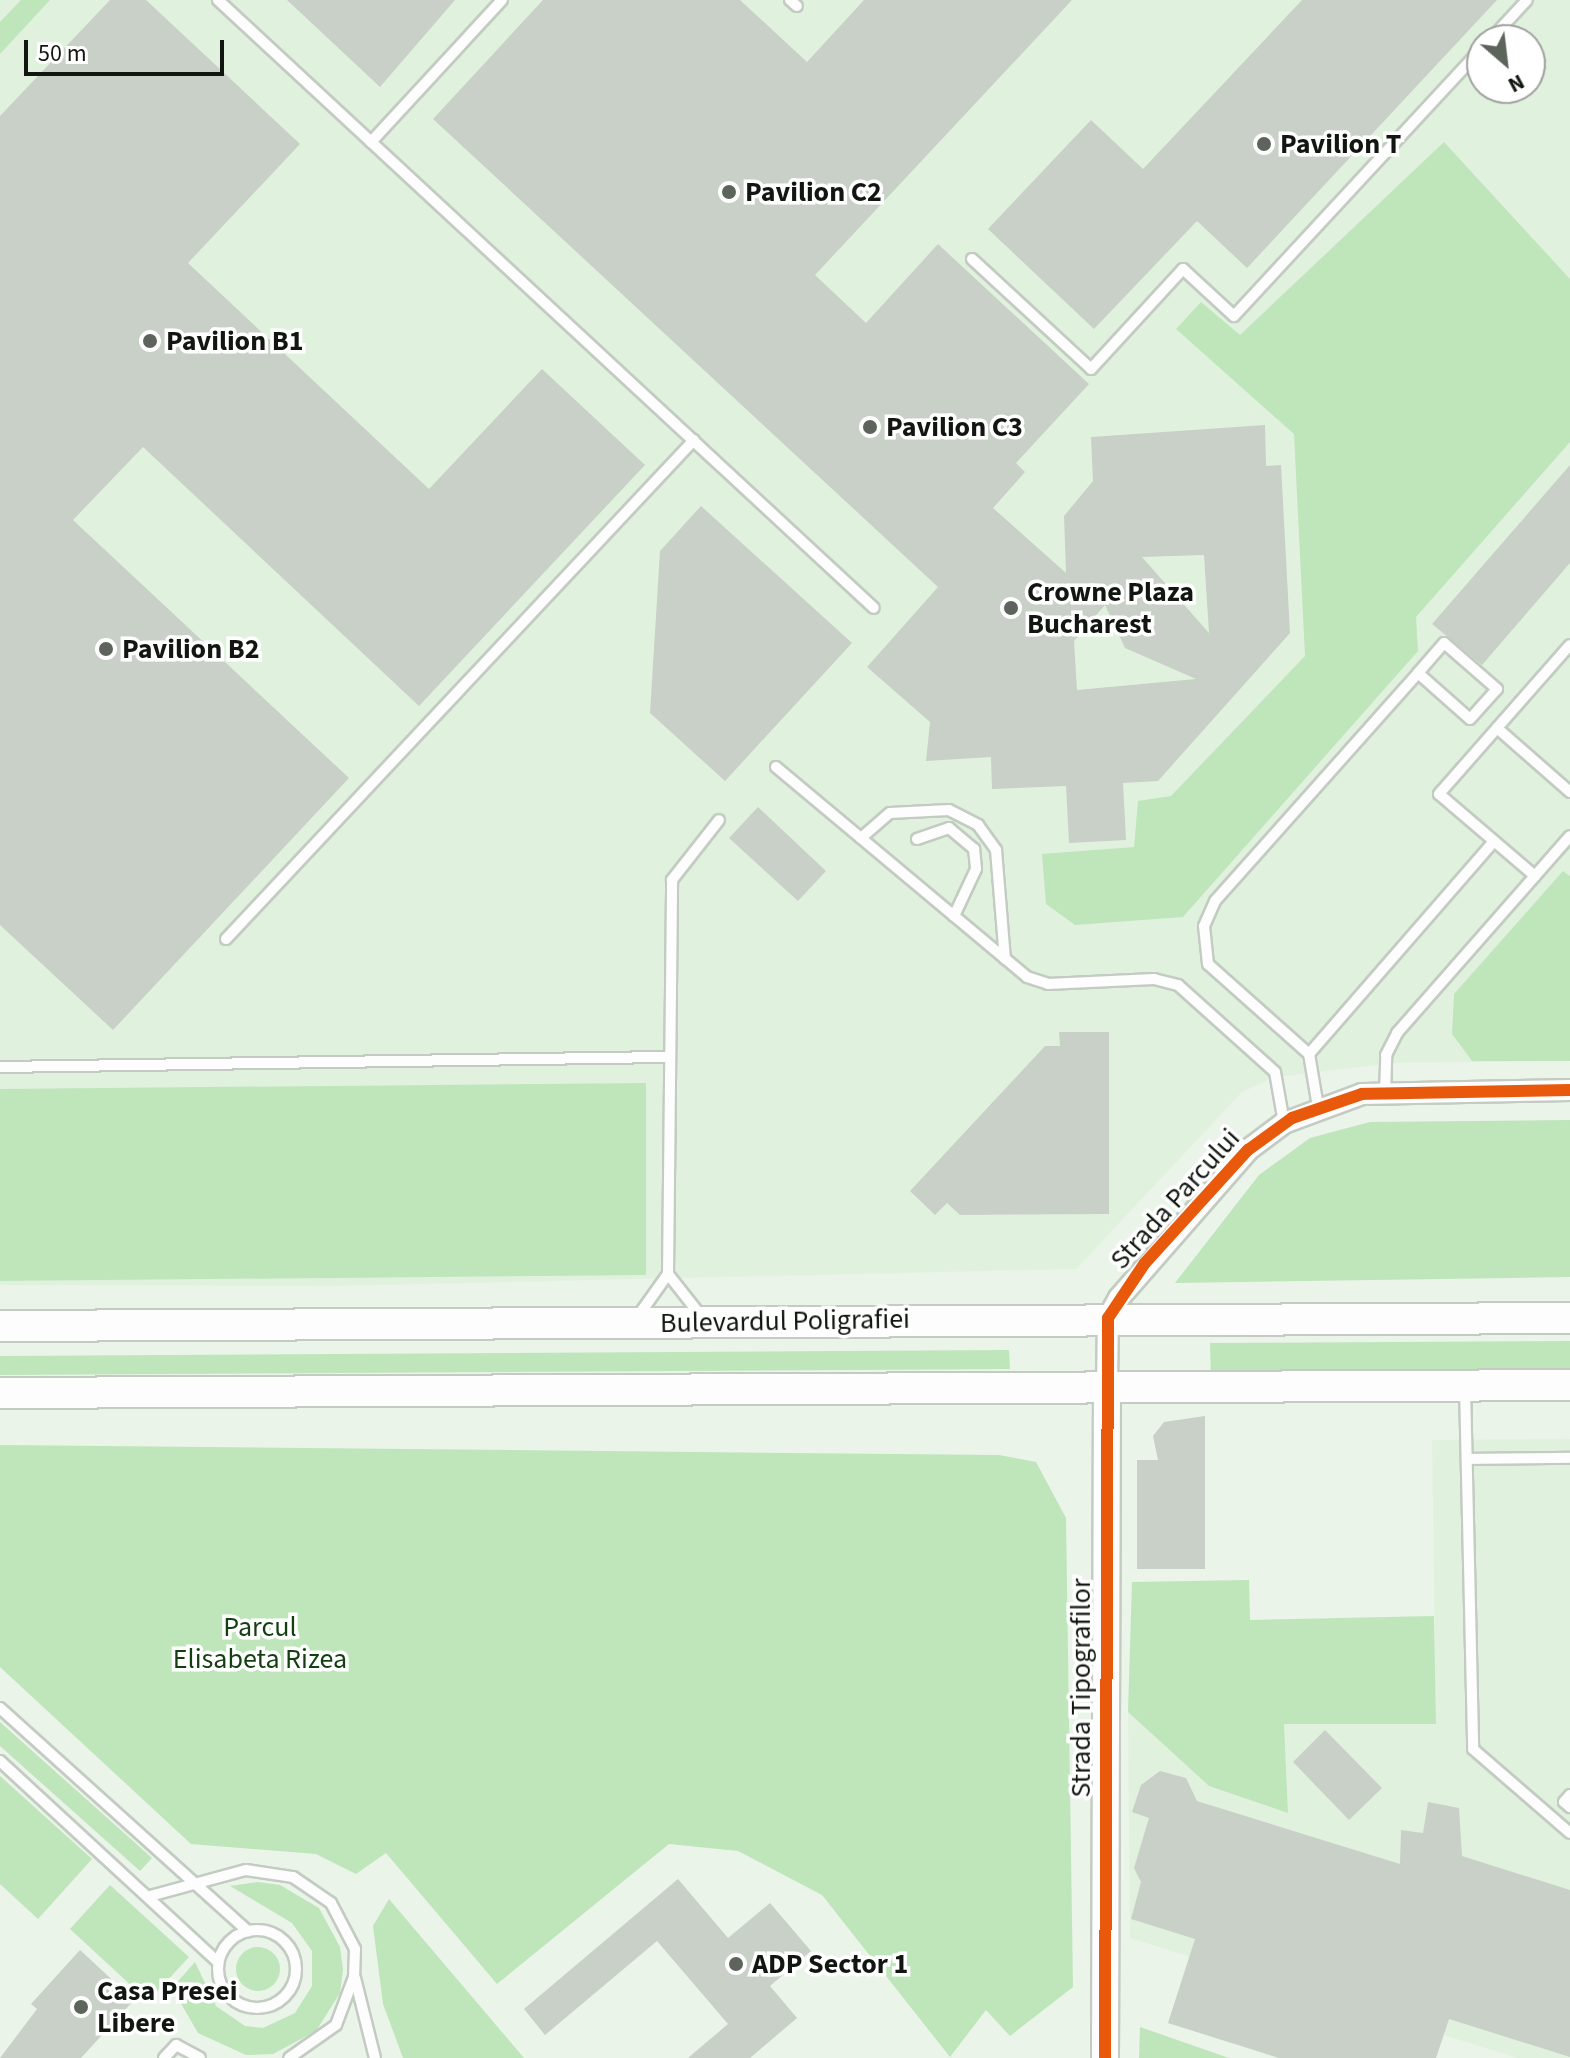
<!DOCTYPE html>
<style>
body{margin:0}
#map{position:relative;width:1570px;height:2058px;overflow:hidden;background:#eaf4e9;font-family:"Source Sans 3",sans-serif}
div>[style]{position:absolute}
.built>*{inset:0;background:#e0f2de}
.green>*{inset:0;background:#bfe5bb}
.round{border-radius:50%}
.building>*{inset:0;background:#c8d0c7}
.roads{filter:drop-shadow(2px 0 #c3cbc2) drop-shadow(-2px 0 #c3cbc2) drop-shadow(0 2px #c3cbc2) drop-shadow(0 -2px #c3cbc2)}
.service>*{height:10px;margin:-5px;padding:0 5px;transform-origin:5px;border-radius:5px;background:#fcfdfc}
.service>.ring{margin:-5px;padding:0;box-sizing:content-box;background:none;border:10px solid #fcfdfc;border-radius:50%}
.minor>*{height:20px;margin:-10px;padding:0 10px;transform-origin:10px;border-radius:10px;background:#fcfdfc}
.tertiary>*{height:26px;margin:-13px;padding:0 13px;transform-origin:13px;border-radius:13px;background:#fcfdfc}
.secondary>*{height:30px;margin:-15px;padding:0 15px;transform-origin:15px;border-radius:15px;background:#fcfdfc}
.cycleway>*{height:12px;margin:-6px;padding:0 6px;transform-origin:6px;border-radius:6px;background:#e8590c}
.dots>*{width:22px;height:22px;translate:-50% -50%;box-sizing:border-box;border:4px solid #fff;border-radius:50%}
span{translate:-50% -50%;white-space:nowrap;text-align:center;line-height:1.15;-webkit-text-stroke:7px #fff;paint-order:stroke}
.poi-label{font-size:28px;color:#111710;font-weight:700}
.left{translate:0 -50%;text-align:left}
.street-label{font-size:28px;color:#111710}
.park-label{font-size:28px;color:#143f11}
.north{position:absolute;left:1466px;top:24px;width:80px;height:80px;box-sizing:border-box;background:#fff;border:2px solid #a0a29f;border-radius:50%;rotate:152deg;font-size:22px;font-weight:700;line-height:32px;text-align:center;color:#111710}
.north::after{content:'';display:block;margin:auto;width:28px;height:36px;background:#5d645c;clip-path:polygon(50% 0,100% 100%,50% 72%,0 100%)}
.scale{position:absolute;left:24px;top:40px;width:200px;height:36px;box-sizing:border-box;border:4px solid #111710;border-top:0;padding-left:10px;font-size:24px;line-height:28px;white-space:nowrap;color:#111710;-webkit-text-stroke:6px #fff;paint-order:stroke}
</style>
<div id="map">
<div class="built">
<i style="clip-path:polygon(evenodd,0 0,1570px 0,1570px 1061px,1394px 1063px,1275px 1077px,1242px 1092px,1076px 1269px,329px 1286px,0 1285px,0 0,1482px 40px,1530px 40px,1530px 88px,1482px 88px,1482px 40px)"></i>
<i style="clip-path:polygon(1570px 1439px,1570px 2058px,1518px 2058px,1130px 1938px,1128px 1712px,1209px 1786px,1288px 1812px,1284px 1724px,1436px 1724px,1432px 1440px)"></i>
</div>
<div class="green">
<i style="clip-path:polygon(21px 0,50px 0,0 54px,0 22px)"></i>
<i style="clip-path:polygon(1444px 142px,1570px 279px,1570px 442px,1416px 617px,1418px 651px,1183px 917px,1075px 925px,1046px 904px,1042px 854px,1134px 847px,1138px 801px,1171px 796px,1305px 656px,1294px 434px,1176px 329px,1201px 302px,1240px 335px)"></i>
<i style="clip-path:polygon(1563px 871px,1570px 876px,1570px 1061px,1472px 1061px,1452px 1034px,1454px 994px)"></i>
<i style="clip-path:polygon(646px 1083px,646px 1275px,0 1281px,0 1089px)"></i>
<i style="clip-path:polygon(1570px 1120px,1570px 1277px,1175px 1283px,1259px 1175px,1310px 1138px,1370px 1122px)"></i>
<i style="clip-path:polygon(1570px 1341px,1570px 1376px,1211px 1378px,1210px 1343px)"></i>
<i style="clip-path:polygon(1009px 1350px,1010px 1369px,0 1375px,0 1356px)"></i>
<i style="clip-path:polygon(0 1445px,999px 1455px,1036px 1462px,1066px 1518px,1073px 1987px,1010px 2036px,986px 2010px,950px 2057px,822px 1895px,738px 1851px,669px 1844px,497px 1984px,386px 1853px,356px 1874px,316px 1854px,191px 1844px,0 1667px)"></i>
<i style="clip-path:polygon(1249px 1580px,1250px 1620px,1434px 1616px,1436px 1724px,1284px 1724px,1288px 1813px,1209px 1786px,1128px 1712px,1132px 1582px)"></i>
<i style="clip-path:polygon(0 1722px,152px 1858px,140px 1871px,0 1746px)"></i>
<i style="clip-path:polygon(0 1776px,92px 1859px,38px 1919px,0 1884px)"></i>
<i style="clip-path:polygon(258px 1882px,280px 1885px,319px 1908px,340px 1947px,343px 1970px,340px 1993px,316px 2031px,273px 2054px,246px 2055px,198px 2033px,172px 1988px,195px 1962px,216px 2006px,245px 2026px,263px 2028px,295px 2013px,312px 1986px,312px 1951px,292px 1923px,230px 1886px)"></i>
<i style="clip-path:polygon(110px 1885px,189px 1957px,148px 2001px,70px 1929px)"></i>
<i style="clip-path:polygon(389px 1899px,524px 2058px,403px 2058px,383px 2004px,373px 1926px)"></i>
<i class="round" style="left:236px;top:1947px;width:44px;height:44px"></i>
<i style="clip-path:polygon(1140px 2027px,1229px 2058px,1139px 2058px)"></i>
</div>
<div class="building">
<i style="clip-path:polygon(110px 0,146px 0,300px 144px,188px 263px,429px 489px,542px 369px,645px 465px,419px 706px,143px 447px,73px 520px,349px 778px,113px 1030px,0 925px,0 116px)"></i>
<i style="clip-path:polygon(287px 0,455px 0,380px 87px)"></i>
<i style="clip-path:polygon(evenodd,543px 0,740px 0,807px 62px,864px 0,1072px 0,815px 275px,866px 323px,938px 244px,1089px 384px,1016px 463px,1025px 472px,993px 508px,1066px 573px,1064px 516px,1093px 481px,1091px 437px,1265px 425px,1266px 466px,1281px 465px,1290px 633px,1158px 781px,1123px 783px,1126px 840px,1069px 843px,1066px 786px,992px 789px,991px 757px,926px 761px,930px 722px,867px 667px,938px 587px,433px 119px,543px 0,1204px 555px,1209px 633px,1142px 557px,1204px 555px,543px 0,1105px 605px,1125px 648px,1196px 679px,1077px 690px,1074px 641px,1105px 605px)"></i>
<i style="clip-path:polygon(1302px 0,1497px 0,1247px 268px,1197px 221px,1094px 329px,988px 229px,1091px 120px,1143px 169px)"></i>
<i style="clip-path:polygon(1570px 465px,1570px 563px,1482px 665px,1432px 624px)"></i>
<i style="clip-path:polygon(701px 506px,852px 643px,725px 781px,650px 713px,660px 551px)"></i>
<i style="clip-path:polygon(758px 807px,826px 871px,798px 901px,729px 838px)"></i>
<i style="clip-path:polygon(1059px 1032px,1109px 1032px,1109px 1214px,960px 1215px,947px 1203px,935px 1215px,910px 1191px,1045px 1046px,1060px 1046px)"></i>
<i style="clip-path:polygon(1205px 1416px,1205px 1569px,1137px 1569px,1137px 1460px,1158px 1460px,1153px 1436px,1164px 1422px)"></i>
<i style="clip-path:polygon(1325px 1730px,1382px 1788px,1349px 1820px,1293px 1762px)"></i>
<i style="clip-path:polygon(1160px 1771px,1186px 1778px,1197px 1801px,1400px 1864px,1401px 1830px,1423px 1833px,1428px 1802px,1459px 1808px,1462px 1856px,1570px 1890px,1570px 2057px,1449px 2019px,1436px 2058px,1279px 2058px,1168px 2023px,1195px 1939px,1131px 1919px,1141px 1882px,1134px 1868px,1149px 1818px,1132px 1812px,1141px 1785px)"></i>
<i style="clip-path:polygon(678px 1879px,728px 1938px,770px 1903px,811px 1951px,770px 1986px,797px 2018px,750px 2058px,688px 2058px,728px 2024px,657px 1941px,545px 2035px,524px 2009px)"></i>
<i style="clip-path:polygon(80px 1950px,134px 2000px,81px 2058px,0 2058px,37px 2009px,31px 2004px)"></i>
</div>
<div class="roads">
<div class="service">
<i style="left:218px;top:0;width:894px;rotate:42.83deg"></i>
<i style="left:790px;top:0;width:9px;rotate:41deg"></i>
<i style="left:1490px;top:40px;width:54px;rotate:-47.2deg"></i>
<i style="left:371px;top:142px;width:193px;rotate:-47.3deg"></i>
<i style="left:972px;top:259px;width:162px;rotate:42.7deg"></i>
<i style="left:1091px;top:369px;width:136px;rotate:-47.4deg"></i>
<i style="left:1183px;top:269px;width:69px;rotate:42.7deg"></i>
<i style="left:1234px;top:316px;width:365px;rotate:-47.2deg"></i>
<i style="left:1497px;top:728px;width:97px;rotate:41.2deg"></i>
<i style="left:776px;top:767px;width:327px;rotate:39.9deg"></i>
<i style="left:1027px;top:977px;width:22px;rotate:18deg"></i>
<i style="left:1048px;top:984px;width:106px;rotate:-2.7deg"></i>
<i style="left:1154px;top:979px;width:25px;rotate:14deg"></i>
<i style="left:1178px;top:985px;width:130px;rotate:41.9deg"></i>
<i style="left:1275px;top:1072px;width:52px;rotate:80deg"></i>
<i style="left:861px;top:838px;width:38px;rotate:-41deg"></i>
<i style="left:890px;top:813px;width:59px;rotate:-2.9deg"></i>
<i style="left:949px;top:810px;width:33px;rotate:27deg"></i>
<i style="left:978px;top:825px;width:31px;rotate:54deg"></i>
<i style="left:996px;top:850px;width:109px;rotate:85.3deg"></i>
<i style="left:917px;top:839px;width:34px;rotate:-19deg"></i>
<i style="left:949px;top:828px;width:33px;rotate:40deg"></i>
<i style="left:974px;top:849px;width:20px;rotate:84deg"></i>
<i style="left:976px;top:869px;width:52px;rotate:115.1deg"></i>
<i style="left:1535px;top:876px;width:126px;rotate:-139.5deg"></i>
<i style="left:1439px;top:794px;width:198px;rotate:-48.7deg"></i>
<i style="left:226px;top:939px;width:684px;rotate:-46.84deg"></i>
<i style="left:1309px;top:1054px;width:282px;rotate:-49deg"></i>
<i style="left:0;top:1067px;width:670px;rotate:-0.86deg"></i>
<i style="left:1385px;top:1093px;width:38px;rotate:-88deg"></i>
<i style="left:1386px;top:1055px;width:25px;rotate:-63deg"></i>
<i style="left:1397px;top:1033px;width:262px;rotate:-48.7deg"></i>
<i style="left:1318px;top:1107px;width:54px;rotate:-99.6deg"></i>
<i style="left:1309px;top:1054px;width:135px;rotate:-138.3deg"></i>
<i style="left:1208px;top:964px;width:38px;rotate:-96deg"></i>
<i style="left:1204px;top:926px;width:27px;rotate:-66deg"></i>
<i style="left:1215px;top:901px;width:305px;rotate:-48.3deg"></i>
<i style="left:1418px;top:673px;width:69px;rotate:41.5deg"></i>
<i style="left:1470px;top:719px;width:40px;rotate:-48deg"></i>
<i style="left:1497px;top:689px;width:70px;rotate:-139deg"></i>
<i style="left:1444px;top:643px;width:40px;rotate:131deg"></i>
<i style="left:668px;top:1274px;width:53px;rotate:51.8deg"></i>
<i style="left:636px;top:1319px;width:55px;rotate:-54.6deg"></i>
<i style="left:668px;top:1274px;width:394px;rotate:-89.4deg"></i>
<i style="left:672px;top:880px;width:76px;rotate:-51.9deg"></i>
<i style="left:1465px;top:1387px;width:362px;rotate:88.7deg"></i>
<i style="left:1473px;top:1749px;width:128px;rotate:40.9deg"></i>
<i style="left:1467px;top:1459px;width:103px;rotate:-0.6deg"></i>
<i style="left:0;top:1708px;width:334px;rotate:42deg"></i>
<i style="left:0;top:1761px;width:297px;rotate:42.7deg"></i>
<i style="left:1570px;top:1795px;width:9px;rotate:131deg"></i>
<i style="left:1564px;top:1802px;width:8px;rotate:40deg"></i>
<i style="left:150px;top:1896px;width:99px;rotate:-15.2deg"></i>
<i style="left:246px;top:1870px;width:48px;rotate:8.5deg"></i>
<i style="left:293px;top:1877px;width:46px;rotate:34.4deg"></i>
<i style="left:331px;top:1903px;width:52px;rotate:62.4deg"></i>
<i style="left:355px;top:1949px;width:28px;rotate:92deg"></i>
<i style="left:354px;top:1977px;width:51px;rotate:110.6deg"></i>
<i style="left:336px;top:2025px;width:57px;rotate:144.9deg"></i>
<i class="ring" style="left:218px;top:1930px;width:68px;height:68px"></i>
<i style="left:355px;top:1978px;width:82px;rotate:76deg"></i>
<i style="left:164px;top:2058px;width:18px;rotate:-47deg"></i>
<i style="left:176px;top:2045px;width:27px;rotate:28deg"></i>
</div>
<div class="minor">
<i style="left:1107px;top:1386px;width:68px;rotate:-89.2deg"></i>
<i style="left:1108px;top:1318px;width:23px;rotate:-61deg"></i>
<i style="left:1119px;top:1298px;width:196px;rotate:-48.9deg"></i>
<i style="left:1248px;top:1150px;width:45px;rotate:-36.9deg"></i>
<i style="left:1284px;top:1123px;width:83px;rotate:-20.4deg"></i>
<i style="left:1362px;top:1094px;width:208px;rotate:-1.1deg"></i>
</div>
<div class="tertiary">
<i style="left:1105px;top:2058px;width:672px;rotate:-89.83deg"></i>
</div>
<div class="secondary">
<i style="left:0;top:1326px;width:1570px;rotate:-0.29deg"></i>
<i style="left:0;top:1393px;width:1570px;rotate:-0.29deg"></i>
</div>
</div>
<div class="cycleway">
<i style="left:1105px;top:2058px;width:740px;rotate:-89.77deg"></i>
<i style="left:1108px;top:1318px;width:66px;rotate:-56.1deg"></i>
<i style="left:1145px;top:1263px;width:153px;rotate:-47.7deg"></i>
<i style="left:1248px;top:1150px;width:54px;rotate:-36deg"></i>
<i style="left:1292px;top:1118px;width:74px;rotate:-18.9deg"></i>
<i style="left:1362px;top:1094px;width:208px;rotate:-1.1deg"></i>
</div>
<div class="dots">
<i style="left:1264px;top:144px;background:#5d645c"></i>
<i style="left:729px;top:192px;background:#5d645c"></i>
<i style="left:150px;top:341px;background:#5d645c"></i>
<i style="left:870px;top:427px;background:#5d645c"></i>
<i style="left:1011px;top:608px;background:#5d645c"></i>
<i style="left:106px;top:649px;background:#5d645c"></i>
<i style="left:736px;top:1964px;background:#5d645c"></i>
<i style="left:81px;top:2007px;background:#5d645c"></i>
</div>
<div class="poi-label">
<span class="left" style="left:1280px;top:144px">Pavilion T</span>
<span class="left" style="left:745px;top:192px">Pavilion C2</span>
<span class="left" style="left:166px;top:341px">Pavilion B1</span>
<span class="left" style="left:886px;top:427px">Pavilion C3</span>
<span class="left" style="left:1027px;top:608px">Crowne Plaza<br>Bucharest</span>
<span class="left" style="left:122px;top:649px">Pavilion B2</span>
<span class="left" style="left:752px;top:1964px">ADP Sector 1</span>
<span class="left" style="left:97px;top:2007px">Casa Presei<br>Libere</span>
</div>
<div class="street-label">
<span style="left:1175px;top:1199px;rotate:-48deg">Strada Parcului</span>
<span style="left:785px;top:1321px;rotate:-1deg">Bulevardul Poligrafiei</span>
<span style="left:1081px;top:1688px;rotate:-90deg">Strada Tipografilor</span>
</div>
<div class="park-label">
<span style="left:260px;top:1643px">Parcul<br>Elisabeta Rizea</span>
</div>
<div class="north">N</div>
<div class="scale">50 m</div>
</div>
